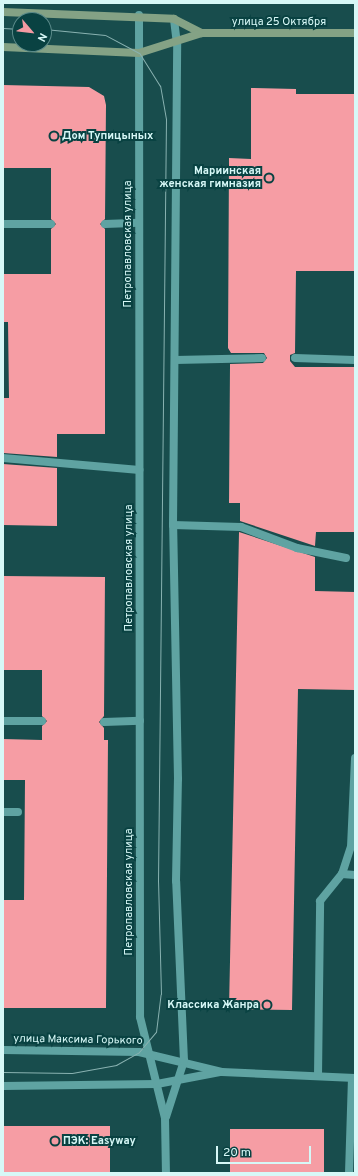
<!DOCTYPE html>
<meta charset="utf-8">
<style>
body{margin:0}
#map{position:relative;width:358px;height:1176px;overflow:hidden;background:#184d4d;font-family:Overpass,sans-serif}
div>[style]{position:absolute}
.building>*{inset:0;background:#f69da4}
.lane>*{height:8px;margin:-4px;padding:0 4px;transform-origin:4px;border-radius:4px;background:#5fa3a2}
.street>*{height:8px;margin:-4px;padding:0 4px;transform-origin:4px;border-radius:4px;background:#5fa3a2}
.secondary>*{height:8px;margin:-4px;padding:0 4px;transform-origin:4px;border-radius:4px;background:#84a285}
.tram>*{height:1px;margin:-0.5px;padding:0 0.5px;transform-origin:0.5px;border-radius:0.5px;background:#89b2b1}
.dots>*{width:11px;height:11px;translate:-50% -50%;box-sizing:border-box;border:2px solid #094242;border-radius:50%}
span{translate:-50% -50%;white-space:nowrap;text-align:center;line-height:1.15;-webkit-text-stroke:4px #094242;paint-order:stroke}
.street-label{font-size:11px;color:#d7f8f7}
.poi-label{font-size:11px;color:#d7f8f7;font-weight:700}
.left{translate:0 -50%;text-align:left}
.right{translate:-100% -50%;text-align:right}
.frame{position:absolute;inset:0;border:4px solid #d7f8f7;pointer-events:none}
.north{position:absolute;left:12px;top:12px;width:40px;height:40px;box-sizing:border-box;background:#094242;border:1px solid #5b8b8a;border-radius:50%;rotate:118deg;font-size:11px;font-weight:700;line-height:16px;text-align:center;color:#d7f8f7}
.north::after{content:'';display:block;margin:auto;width:14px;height:18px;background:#f49aa2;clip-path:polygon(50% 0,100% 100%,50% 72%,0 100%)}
.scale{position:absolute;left:216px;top:1146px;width:95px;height:18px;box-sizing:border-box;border:2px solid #d7f8f7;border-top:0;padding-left:5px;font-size:12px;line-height:14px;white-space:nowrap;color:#d7f8f7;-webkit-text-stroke:3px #094242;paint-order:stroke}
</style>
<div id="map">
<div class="building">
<i style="clip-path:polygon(3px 85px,89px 87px,104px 96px,106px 105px,105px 219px,100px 224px,105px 229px,105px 434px,57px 434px,57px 457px,3px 453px,3px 398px,9px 398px,8px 322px,3px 322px,3px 274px,51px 274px,51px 229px,56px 224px,51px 219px,51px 168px,3px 168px)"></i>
<i style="clip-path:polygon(251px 88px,296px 89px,296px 94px,355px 94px,355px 271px,296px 271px,295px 353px,290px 355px,290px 361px,295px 367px,355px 367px,355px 532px,316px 532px,315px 546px,240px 521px,240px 503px,229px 503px,230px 364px,263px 363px,267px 358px,264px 353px,231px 353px,228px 348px,229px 158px,251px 159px)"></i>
<i style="clip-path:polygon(3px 464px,57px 468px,57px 526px,3px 525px)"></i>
<i style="clip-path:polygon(239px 532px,315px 557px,315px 591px,355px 592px,355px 690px,298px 689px,292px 1010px,229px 1009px)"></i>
<i style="clip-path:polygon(3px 576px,105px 577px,104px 716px,99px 722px,104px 728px,104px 740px,108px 740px,106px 1008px,3px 1008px,3px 900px,24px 900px,25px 780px,3px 780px,3px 739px,42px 740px,42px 726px,47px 721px,42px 716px,42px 670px,3px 670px)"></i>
<i style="clip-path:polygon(3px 1126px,110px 1126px,110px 1173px,3px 1173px)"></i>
<i style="clip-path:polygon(230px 1129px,324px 1129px,324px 1173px,230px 1173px)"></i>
</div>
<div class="lane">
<i style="left:3px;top:224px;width:48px"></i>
<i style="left:105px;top:224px;width:34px;rotate:-2deg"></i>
<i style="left:295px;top:358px;width:60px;rotate:1.9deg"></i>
<i style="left:175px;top:360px;width:87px;rotate:-1.3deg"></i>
<i style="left:3px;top:458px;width:137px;rotate:5deg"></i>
<i style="left:173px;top:525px;width:68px;rotate:1.7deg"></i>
<i style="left:241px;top:527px;width:60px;rotate:20.6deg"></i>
<i style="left:297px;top:548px;width:50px;rotate:11.5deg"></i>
<i style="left:3px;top:721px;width:39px"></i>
<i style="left:104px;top:722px;width:36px;rotate:-2deg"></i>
<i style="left:3px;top:812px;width:15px"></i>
<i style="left:342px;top:874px;width:13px;rotate:4deg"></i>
<i style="left:318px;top:1076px;width:175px;rotate:-89.3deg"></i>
<i style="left:320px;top:901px;width:35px;rotate:-51deg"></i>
<i style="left:342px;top:874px;width:28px;rotate:-72deg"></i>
<i style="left:351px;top:847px;width:89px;rotate:-87.4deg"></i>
<i style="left:349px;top:1173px;width:95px;rotate:-88.2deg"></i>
</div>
<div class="street">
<i style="left:139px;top:15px;width:1002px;rotate:89.94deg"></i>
<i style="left:140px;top:1017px;width:104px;rotate:76.1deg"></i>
<i style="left:165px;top:1118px;width:55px;rotate:89deg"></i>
<i style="left:3px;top:1050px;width:136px;rotate:0.8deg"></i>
<i style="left:139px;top:1052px;width:85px;rotate:13.5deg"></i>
<i style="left:222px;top:1072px;width:133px;rotate:2.6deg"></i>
<i style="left:3px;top:1086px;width:154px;rotate:-0.7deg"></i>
<i style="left:157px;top:1084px;width:64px;rotate:-10.8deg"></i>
<i style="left:166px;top:1117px;width:59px;rotate:-72.2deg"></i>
<i style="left:184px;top:1061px;width:180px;rotate:-92.5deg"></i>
<i style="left:176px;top:881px;width:102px;rotate:-88.9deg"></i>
<i style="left:178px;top:779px;width:254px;rotate:-91.1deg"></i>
<i style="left:173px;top:525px;width:481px;rotate:-89.5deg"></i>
<i style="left:177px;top:44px;width:25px;rotate:-97deg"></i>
</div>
<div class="secondary">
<i style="left:3px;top:12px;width:171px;rotate:2.3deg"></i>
<i style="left:174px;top:19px;width:31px;rotate:27deg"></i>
<i style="left:3px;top:47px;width:136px;rotate:2.5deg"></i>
<i style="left:139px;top:53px;width:66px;rotate:-17.6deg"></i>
<i style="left:202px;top:33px;width:153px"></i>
</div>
<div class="tram">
<i style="left:3px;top:28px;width:17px;rotate:3deg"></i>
<i style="left:3px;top:1072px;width:69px;rotate:0.8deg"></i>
<i style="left:72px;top:1073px;width:45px;rotate:-10.3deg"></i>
<i style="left:116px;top:1065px;width:26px;rotate:-29deg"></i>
<i style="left:139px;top:1052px;width:26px;rotate:-50deg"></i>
<i style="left:156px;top:1032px;width:38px;rotate:-83deg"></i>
<i style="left:161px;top:994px;width:112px;rotate:-91.5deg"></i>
<i style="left:158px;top:882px;width:763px;rotate:-89.4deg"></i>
<i style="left:166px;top:119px;width:34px;rotate:-100deg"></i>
<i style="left:160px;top:86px;width:39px;rotate:-122deg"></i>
<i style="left:139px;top:53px;width:38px;rotate:-152deg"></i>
<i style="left:105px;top:35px;width:61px;rotate:-174.4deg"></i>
</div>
<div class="dots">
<i style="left:54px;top:136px;background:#f49aa2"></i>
<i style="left:269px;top:178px;background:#f49aa2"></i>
<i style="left:267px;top:1005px;background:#f49aa2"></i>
<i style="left:55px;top:1141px;background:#f49aa2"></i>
</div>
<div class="street-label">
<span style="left:279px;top:22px">улица 25 Октября</span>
<span style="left:128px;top:244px;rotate:-90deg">Петропавловская улица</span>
<span style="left:129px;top:568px;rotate:-90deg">Петропавловская улица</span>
<span style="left:129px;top:892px;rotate:-90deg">Петропавловская улица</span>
<span style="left:78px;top:1040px;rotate:1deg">улица Максима Горького</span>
</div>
<div class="poi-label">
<span class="left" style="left:62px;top:136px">Дом Тупицыных</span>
<span class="right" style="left:261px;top:178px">Мариинская<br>женская гимназия</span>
<span class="right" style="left:259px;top:1005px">Классика Жанра</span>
<span class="left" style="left:63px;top:1141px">ПЭК: Easyway</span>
</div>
<div class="frame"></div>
<div class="north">N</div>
<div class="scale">20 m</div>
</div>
